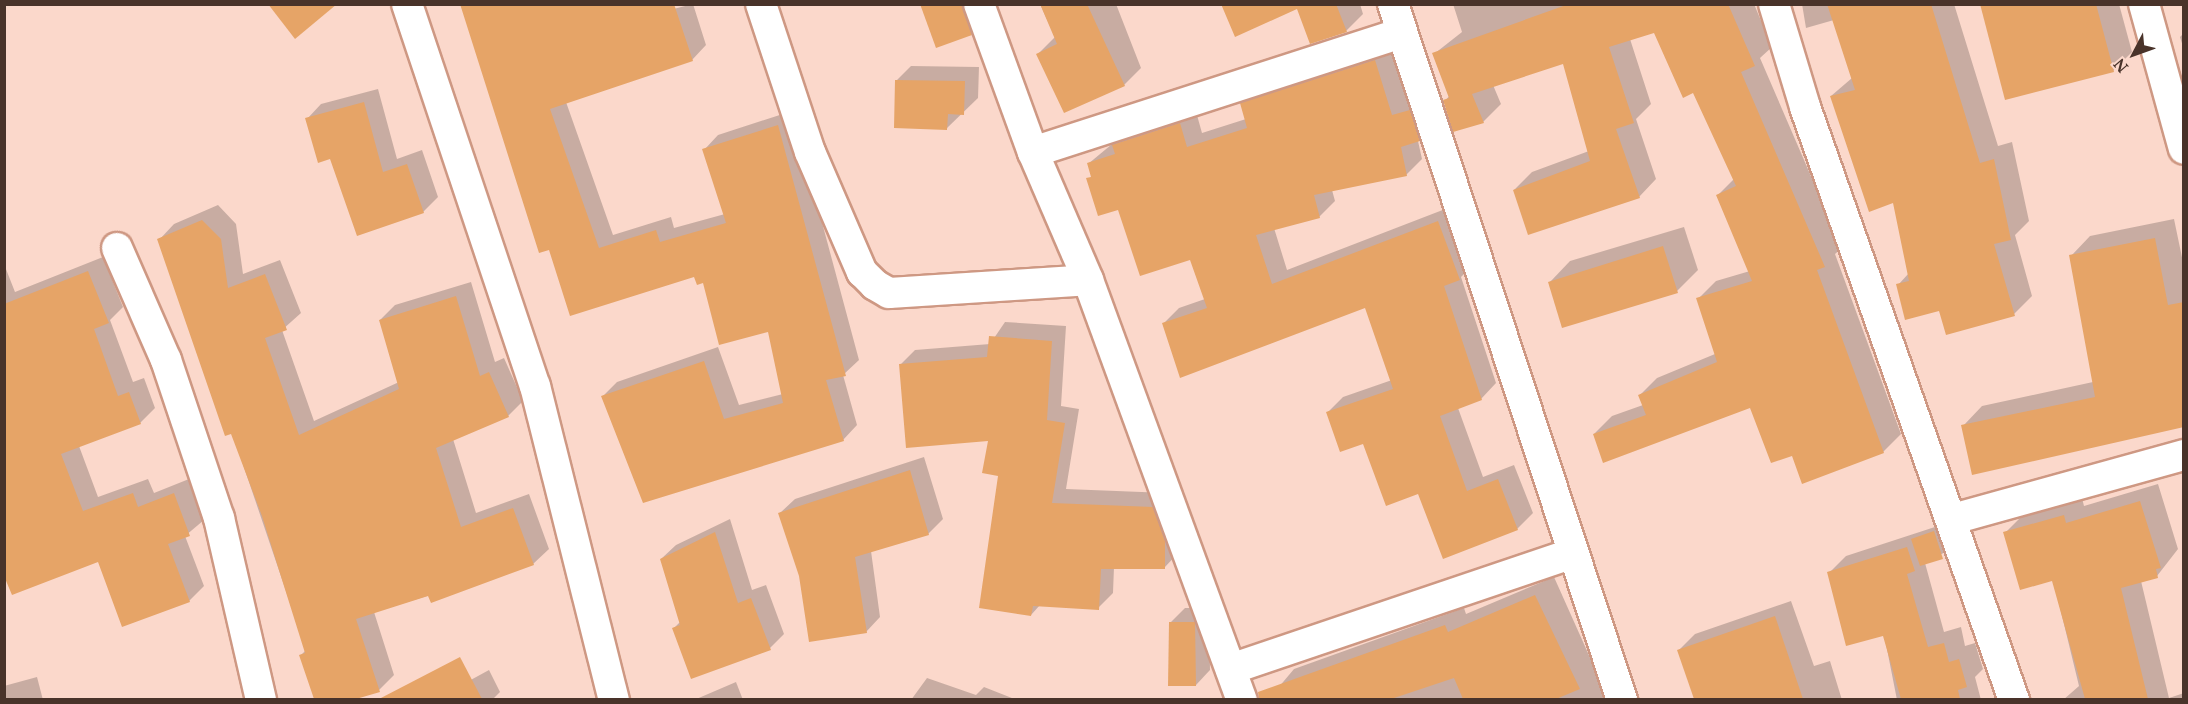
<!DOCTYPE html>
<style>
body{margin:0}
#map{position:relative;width:2188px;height:704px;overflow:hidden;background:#fbd8cb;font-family:"PT Serif",serif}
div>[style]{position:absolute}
.shadow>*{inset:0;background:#0003}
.building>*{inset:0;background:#e6a467}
.roads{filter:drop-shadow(2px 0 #ce9883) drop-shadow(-2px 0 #ce9883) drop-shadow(0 2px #ce9883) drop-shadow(0 -2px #ce9883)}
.street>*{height:30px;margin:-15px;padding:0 15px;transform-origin:15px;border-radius:15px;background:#fff}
span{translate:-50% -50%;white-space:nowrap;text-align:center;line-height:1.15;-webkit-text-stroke:4.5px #fbd8cb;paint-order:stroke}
.frame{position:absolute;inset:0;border:6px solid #49332a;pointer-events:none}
.north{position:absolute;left:2104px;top:24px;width:60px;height:60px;-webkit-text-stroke:4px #fbd8cb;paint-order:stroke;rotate:229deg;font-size:16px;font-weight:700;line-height:24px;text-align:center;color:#49332a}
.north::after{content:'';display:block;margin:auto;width:21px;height:27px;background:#49332a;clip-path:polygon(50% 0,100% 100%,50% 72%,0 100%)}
</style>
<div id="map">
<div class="shadow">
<i style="clip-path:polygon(462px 4px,638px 18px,693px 4px,706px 45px,692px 60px,566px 102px,613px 235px,671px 217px,674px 228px,725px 214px,704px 150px,718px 135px,792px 111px,859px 360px,843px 375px,857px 425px,843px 440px,644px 501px,603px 396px,617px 382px,718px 347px,739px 405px,783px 394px,769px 330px,695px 276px,550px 248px)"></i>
<i style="clip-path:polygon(929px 4px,980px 4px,986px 19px,971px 34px)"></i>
<i style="clip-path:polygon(1040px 4px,1116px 4px,1141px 68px,1124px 85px,1038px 54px,1055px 37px)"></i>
<i style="clip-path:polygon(1222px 4px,1360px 4px,1363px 14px,1346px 31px,1298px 7px)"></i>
<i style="clip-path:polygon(1453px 4px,1754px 4px,1772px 47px,1760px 58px,1842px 248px,1835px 254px,1901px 434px,1883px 452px,1792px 455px,1751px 407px,1594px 434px,1612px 416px,1643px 405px,1640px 395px,1657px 378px,1715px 354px,1698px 299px,1716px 281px,1750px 271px,1717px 196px,1734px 179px,1694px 91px,1655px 31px,1630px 39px,1651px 104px,1636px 119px,1656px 179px,1639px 197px,1514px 190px,1532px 172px,1589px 151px,1564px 62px,1493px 85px,1501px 104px,1483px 122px,1445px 101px,1450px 95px,1434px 54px,1462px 32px)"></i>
<i style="clip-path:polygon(1802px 4px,1954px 4px,1998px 146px,2012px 142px,2029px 221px,2015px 235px,2032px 296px,2014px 314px,1940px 309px,1898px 285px,1909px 273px,1894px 201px,1831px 96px,1852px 78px,1834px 20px,1806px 28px)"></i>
<i style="clip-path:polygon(1982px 4px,2119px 4px,2132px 52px,2113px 71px)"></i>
<i style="clip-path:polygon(2184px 33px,2184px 50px,2180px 37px)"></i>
<i style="clip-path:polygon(1390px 45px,1408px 100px,1425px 95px,1435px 125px,1418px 141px,1422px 159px,1406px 175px,1332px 190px,1335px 201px,1319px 217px,1274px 228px,1287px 270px,1453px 206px,1475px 263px,1461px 277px,1496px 383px,1481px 399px,1458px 408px,1483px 477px,1514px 465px,1533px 513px,1517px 529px,1418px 493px,1328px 412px,1343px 397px,1392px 380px,1366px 306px,1164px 323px,1179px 308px,1205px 299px,1191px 258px,1119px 208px,1088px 164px,1129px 130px,1195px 108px,1202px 133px,1246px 119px,1242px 104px,1257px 88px)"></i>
<i style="clip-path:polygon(911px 66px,979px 67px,978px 98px,946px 129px,897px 80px)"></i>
<i style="clip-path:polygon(378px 89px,397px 159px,422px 150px,438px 197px,423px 212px,331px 158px,307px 119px,321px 104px)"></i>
<i style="clip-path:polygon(218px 205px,236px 224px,243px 274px,280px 260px,301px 313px,282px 330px,314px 421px,399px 382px,380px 320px,395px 305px,471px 282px,495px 362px,504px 358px,523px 401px,508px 416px,453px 439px,476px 513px,529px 494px,549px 549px,533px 564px,374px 612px,394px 675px,379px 690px,351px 700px,315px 700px,301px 655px,306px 650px,232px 432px,159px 240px,174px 224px)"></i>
<i style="clip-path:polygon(2174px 219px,2184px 267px,2184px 426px,1963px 426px,1982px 406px,2093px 382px,2071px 256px,2090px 236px)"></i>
<i style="clip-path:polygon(1684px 227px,1698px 270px,1677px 291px,1550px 282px,1570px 261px)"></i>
<i style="clip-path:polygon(103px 257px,123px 307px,110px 320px,133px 382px,144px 378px,155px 408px,140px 423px,79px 446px,98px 497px,148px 479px,154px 493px,189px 479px,204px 520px,185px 536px,204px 586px,189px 601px,99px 560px,4px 432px,4px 264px,15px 292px)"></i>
<i style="clip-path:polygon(1005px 322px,1066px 326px,1061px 406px,1079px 409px,1066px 489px,1167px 493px,1179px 552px,1165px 567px,1114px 567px,1113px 593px,1098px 608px,1040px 605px,1031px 615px,990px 439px,901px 364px,915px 350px,990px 344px)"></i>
<i style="clip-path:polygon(924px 457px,943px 519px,928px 534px,871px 551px,880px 617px,866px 632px,801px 575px,780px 513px,795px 499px)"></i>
<i style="clip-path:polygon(2158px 484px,2178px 549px,2157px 576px,2141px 581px,2169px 698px,2184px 693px,2184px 700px,2063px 700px,2079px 686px,2053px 579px,2005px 533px,2023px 515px,2082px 498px,2084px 506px)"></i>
<i style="clip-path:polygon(730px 519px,752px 590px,766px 585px,784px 634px,770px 648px,674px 628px,681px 621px,661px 559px,676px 545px)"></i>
<i style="clip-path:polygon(1941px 525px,1949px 550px,1925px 563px,1944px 632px,1961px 627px,1965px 646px,1975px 643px,1983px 669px,1975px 677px,1981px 700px,1897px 700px,1884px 634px,1829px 573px,1846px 556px)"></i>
<i style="clip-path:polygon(1554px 577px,1609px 700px,1268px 700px,1294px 669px,1464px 608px,1466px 614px)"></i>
<i style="clip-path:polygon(1791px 601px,1814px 666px,1830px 661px,1842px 700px,1695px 700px,1679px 650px,1695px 634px)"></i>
<i style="clip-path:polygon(1185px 608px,1209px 608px,1210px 670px,1196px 685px,1171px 622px)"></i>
<i style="clip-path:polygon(489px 670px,500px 692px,492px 700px,434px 700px)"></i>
<i style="clip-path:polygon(37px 677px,43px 700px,4px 700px,4px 686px)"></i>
<i style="clip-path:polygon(927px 678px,976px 695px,984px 687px,1017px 700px,911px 700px)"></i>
<i style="clip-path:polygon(736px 682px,743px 700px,694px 700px)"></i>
</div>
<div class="building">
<i style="clip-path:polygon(268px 4px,337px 4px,295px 39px)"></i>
<i style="clip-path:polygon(460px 4px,674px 4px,693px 61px,550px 109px,599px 248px,656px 230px,660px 242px,726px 223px,702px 149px,778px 125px,846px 376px,826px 380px,844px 441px,643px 503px,601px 396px,704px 361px,724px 419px,783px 403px,768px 332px,719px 345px,703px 283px,697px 285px,694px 277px,570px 316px,549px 250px,539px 253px)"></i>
<i style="clip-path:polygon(920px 4px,961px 4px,972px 35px,936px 48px)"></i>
<i style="clip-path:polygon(1040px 4px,1087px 4px,1125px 86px,1064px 113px,1036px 54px,1057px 44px)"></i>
<i style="clip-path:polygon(1221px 4px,1336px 4px,1347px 32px,1310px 44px,1297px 9px,1235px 37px)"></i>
<i style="clip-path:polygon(1569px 4px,1728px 4px,1755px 66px,1741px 72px,1825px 267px,1817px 270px,1884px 453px,1802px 484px,1792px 456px,1771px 463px,1750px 408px,1603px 463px,1593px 434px,1646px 415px,1638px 395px,1717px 362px,1696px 298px,1752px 281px,1716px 195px,1736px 186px,1693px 93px,1683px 98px,1654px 33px,1609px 47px,1634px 123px,1616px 129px,1640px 198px,1528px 235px,1513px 190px,1590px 161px,1563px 64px,1472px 94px,1484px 123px,1453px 132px,1443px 100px,1449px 98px,1432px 53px)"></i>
<i style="clip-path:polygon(1827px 4px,1931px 4px,1980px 163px,1994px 159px,2011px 240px,1994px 244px,2015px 316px,1946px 335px,1939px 311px,1905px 320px,1896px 284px,1909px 281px,1893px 203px,1869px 212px,1830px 96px,1855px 90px)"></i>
<i style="clip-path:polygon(1980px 4px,2096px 4px,2114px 72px,2005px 100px)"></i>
<i style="clip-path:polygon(1375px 60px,1392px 115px,1410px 110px,1420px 141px,1401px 147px,1407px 176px,1314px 195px,1320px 218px,1256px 235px,1272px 284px,1438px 221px,1460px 280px,1444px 286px,1482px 400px,1440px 416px,1467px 491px,1498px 479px,1518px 530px,1443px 559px,1418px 494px,1386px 506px,1363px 444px,1340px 452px,1326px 412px,1393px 389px,1365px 308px,1180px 378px,1162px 323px,1207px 308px,1190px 260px,1140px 276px,1118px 210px,1098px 216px,1086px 178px,1091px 177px,1087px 163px,1115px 154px,1112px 145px,1180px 123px,1187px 147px,1247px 128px,1240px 103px)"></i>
<i style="clip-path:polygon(895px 80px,965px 81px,964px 115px,948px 114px,947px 130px,894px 128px)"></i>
<i style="clip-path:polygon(364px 102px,383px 172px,407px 164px,424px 213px,357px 236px,330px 159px,318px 163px,305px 118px)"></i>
<i style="clip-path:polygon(202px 220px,221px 239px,228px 288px,265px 274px,287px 330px,265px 338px,299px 435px,399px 389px,379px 320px,456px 296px,480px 376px,489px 372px,509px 417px,436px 448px,461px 527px,513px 508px,534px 565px,431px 603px,428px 596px,356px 619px,380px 692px,356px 699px,314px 699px,299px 655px,305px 653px,262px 516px,231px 434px,225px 436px,157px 239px)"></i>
<i style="clip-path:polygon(2155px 238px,2168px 305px,2184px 302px,2184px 427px,1972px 475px,1961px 425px,2095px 397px,2069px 255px)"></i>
<i style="clip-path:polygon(1663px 246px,1678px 293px,1562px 328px,1548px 282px)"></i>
<i style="clip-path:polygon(88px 271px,109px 323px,94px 329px,118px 396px,129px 392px,141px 424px,61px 454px,83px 511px,133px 493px,138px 507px,174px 493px,190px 536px,168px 544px,190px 602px,122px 627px,98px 562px,12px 595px,4px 576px,4px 304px)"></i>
<i style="clip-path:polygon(989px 336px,1052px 341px,1047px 420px,1065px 423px,1052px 503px,1153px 507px,1165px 541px,1165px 569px,1101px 569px,1099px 610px,1033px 606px,1031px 616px,979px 608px,998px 476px,982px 473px,988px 441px,906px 448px,899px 364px,987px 357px)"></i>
<i style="clip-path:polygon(910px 470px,929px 535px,855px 557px,867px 633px,809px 642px,799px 576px,778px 513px)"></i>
<i style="clip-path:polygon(2140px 501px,2161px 568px,2156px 569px,2158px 578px,2121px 588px,2148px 699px,2085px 699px,2052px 581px,2020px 590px,2003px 532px,2064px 515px,2066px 523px)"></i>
<i style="clip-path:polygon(1934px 531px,1943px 559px,1920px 566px,1911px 539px)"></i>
<i style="clip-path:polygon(715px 532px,738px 603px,751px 598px,771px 650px,691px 679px,672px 628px,680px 625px,660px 559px)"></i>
<i style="clip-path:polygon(1907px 547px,1915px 571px,1907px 574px,1928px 647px,1944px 643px,1949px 662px,1959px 659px,1967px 687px,1958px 690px,1960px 699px,1901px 699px,1883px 636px,1846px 646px,1827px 572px)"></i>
<i style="clip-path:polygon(1535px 595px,1580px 689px,1556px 699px,1463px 699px,1454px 678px,1391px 699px,1259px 699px,1258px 692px,1445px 625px,1448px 632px)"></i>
<i style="clip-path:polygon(1775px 616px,1803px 699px,1694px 699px,1677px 650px)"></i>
<i style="clip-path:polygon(1169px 622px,1195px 622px,1196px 686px,1168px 686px)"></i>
<i style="clip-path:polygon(460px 657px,482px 699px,379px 699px)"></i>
</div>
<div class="roads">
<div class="street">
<i style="left:407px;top:4px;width:403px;rotate:71.5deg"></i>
<i style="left:535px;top:386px;width:324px;rotate:75.9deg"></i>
<i style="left:761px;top:4px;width:156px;rotate:71.7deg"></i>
<i style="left:810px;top:152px;width:131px;rotate:66.6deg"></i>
<i style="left:862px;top:272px;width:18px;rotate:45deg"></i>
<i style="left:875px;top:285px;width:16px;rotate:30deg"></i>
<i style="left:889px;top:293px;width:199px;rotate:-3.7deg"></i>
<i style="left:979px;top:4px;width:158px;rotate:70deg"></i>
<i style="left:1033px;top:152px;width:139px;rotate:66.7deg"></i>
<i style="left:1088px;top:280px;width:447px;rotate:69.9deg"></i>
<i style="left:1393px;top:4px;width:733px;rotate:71.79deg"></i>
<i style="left:1774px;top:4px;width:108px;rotate:73.2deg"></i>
<i style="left:1805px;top:107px;width:629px;rotate:70.59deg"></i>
<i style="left:2144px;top:4px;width:150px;rotate:74.6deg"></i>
<i style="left:1033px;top:152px;width:387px;rotate:-17.9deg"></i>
<i style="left:117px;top:248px;width:122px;rotate:66.4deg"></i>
<i style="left:166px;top:360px;width:167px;rotate:71.5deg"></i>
<i style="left:219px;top:518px;width:187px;rotate:77deg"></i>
<i style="left:1953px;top:519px;width:240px;rotate:-15.5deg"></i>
<i style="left:1231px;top:669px;width:358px;rotate:-18.7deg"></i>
</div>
</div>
<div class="frame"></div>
<div class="north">N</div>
</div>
